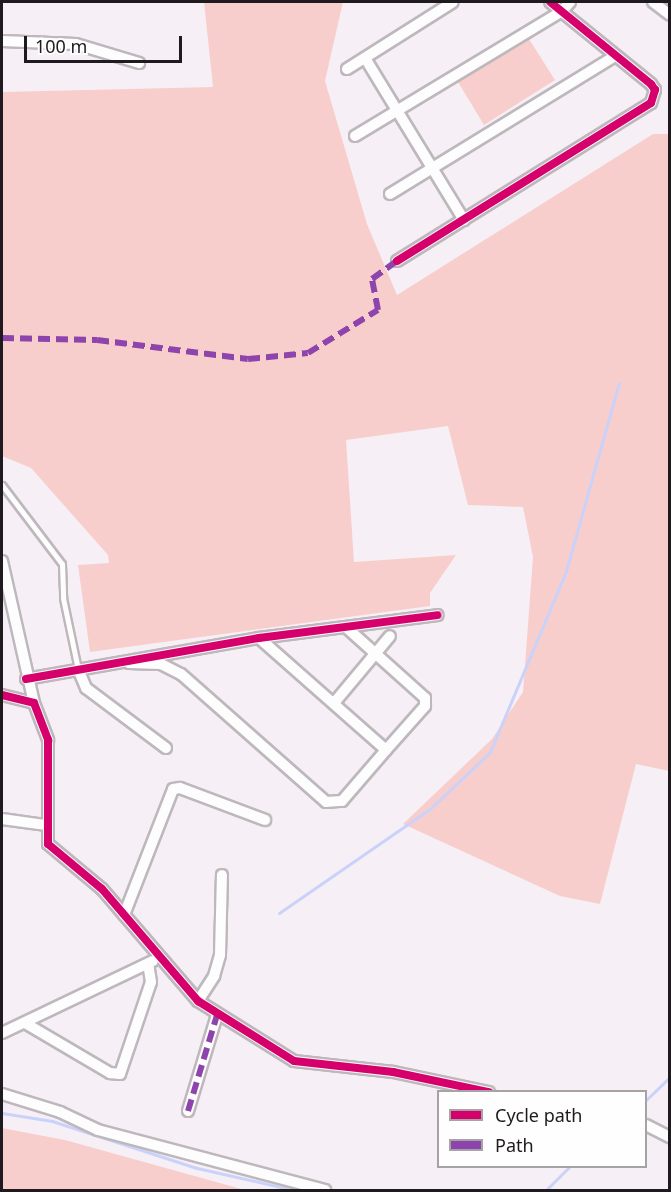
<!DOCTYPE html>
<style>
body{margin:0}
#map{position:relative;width:671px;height:1192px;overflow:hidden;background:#f6f0f6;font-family:"Noto Sans",sans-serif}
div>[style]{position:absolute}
.green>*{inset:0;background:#f8cecc}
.stream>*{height:3px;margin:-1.5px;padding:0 1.5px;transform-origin:1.5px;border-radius:1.5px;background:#cad2fa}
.roads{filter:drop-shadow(2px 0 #beb8bd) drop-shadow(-2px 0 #beb8bd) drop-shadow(0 2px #beb8bd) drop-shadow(0 -2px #beb8bd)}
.lane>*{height:5px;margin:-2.5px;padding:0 2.5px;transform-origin:2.5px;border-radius:2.5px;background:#fefdfe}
.street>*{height:10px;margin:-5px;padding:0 5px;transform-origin:5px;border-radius:5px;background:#fefdfe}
.quiet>*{height:6px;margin-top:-3px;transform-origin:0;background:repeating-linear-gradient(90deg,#8e44ad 0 12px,transparent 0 18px)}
.cycleway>*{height:8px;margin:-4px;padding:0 4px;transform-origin:4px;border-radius:4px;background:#d6006c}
span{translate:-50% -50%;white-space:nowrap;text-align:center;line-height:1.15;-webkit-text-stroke:6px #fefefe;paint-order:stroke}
.frame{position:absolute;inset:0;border:3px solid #1f1a1e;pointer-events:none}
.legend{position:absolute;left:437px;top:1090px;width:210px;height:78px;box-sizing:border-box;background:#fefefe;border:2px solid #a5a3a4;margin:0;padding:8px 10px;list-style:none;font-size:18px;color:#1f1a1e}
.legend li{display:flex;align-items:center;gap:12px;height:30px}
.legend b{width:30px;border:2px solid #a5a3a4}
.scale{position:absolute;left:24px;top:36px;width:158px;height:27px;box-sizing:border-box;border:3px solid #1f1a1e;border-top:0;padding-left:8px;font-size:18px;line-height:21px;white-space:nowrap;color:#1f1a1e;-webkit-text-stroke:4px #fefefe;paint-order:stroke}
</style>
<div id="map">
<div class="green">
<i style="clip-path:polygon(204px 2px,343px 2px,325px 81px,367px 224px,397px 295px,653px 134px,669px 134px,669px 771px,636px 764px,600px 904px,560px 896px,403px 824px,492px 739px,523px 692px,533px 557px,523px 507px,468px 505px,448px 426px,346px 440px,354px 562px,456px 555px,430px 593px,430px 606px,90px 652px,78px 565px,109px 563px,108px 555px,31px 468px,2px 456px,2px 92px,213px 87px)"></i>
<i style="clip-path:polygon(529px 39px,555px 80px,484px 125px,458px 82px)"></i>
<i style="clip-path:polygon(2px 1128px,65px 1140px,245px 1190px,2px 1190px)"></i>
</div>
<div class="stream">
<i style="left:279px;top:913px;width:183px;rotate:-34.6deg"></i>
<i style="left:430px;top:809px;width:83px;rotate:-43.5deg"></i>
<i style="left:490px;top:752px;width:196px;rotate:-67.2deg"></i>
<i style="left:566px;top:571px;width:195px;rotate:-74.3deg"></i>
<i style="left:646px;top:1100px;width:33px;rotate:-44deg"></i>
<i style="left:2px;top:1113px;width:51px;rotate:9.1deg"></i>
<i style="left:52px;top:1121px;width:152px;rotate:18deg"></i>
<i style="left:197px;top:1168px;width:99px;rotate:12.8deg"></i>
<i style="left:546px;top:1190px;width:34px;rotate:-45deg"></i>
</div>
<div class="roads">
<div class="lane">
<i style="left:2px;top:485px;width:99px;rotate:52.8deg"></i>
<i style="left:62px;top:564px;width:34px;rotate:88deg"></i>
<i style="left:63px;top:598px;width:73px;rotate:78.1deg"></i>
</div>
<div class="street">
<i style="left:653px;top:2px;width:21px;rotate:37deg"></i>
<i style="left:2px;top:41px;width:74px;rotate:2.3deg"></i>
<i style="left:76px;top:44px;width:66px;rotate:16.8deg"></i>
<i style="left:365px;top:58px;width:190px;rotate:58.6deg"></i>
<i style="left:347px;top:69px;width:125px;rotate:-32.3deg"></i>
<i style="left:355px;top:136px;width:242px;rotate:-31.1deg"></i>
<i style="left:562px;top:11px;width:12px;rotate:-48deg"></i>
<i style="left:390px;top:194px;width:263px;rotate:-31.5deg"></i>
<i style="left:397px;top:261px;width:299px;rotate:-31.9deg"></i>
<i style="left:651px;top:103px;width:14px;rotate:-73deg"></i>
<i style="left:655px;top:90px;width:7px;rotate:-124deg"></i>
<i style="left:651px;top:84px;width:130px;rotate:-140.9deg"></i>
<i style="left:2px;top:561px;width:146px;rotate:77.3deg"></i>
<i style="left:259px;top:638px;width:169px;rotate:41.4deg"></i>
<i style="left:386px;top:750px;width:59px;rotate:-48.4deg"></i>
<i style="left:425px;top:706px;width:8px;rotate:-90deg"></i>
<i style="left:425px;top:698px;width:106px;rotate:-138.1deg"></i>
<i style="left:129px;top:663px;width:32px;rotate:2deg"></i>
<i style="left:161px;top:664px;width:22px;rotate:27deg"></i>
<i style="left:181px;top:674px;width:193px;rotate:41.4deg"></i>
<i style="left:326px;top:802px;width:16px;rotate:-4deg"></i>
<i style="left:342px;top:801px;width:67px;rotate:-49.2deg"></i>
<i style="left:78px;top:669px;width:21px;rotate:67deg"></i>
<i style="left:86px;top:688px;width:100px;rotate:36.9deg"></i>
<i style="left:26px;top:679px;width:237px;rotate:-10deg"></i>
<i style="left:259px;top:638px;width:180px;rotate:-7.3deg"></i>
<i style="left:2px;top:695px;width:33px;rotate:14deg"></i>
<i style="left:34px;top:703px;width:40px;rotate:69deg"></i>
<i style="left:48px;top:740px;width:104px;rotate:90deg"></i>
<i style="left:48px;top:844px;width:70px;rotate:39.8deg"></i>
<i style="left:102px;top:889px;width:148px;rotate:49.4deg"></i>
<i style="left:198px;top:1001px;width:113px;rotate:32deg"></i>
<i style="left:294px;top:1061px;width:100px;rotate:6.3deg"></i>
<i style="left:393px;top:1072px;width:98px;rotate:11.8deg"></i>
<i style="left:334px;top:703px;width:87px;rotate:-50.1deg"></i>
<i style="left:2px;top:819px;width:43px;rotate:7.9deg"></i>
<i style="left:124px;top:915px;width:135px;rotate:-68.7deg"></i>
<i style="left:173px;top:789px;width:7px;rotate:-8deg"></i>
<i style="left:180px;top:788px;width:91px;rotate:20.6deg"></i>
<i style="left:198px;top:1001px;width:30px;rotate:-57deg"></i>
<i style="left:214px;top:976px;width:22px;rotate:-74deg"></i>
<i style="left:220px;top:955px;width:80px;rotate:-88.6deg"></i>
<i style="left:25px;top:1023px;width:99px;rotate:30.5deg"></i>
<i style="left:110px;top:1073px;width:10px;rotate:6deg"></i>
<i style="left:120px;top:1074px;width:97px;rotate:-71.4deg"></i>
<i style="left:151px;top:982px;width:18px;rotate:-99deg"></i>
<i style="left:2px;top:1033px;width:167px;rotate:-25.5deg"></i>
<i style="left:2px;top:1094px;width:61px;rotate:17.2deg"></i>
<i style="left:60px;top:1112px;width:42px;rotate:25.3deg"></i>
<i style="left:98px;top:1130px;width:235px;rotate:14.8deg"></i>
<i style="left:188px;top:1111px;width:100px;rotate:-73.2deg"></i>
<i style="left:646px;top:1125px;width:27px;rotate:27deg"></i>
</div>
</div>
<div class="quiet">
<i style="left:2px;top:338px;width:95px;rotate:1.2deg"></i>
<i style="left:97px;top:340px;width:152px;rotate:7.2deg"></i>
<i style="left:248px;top:359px;width:60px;rotate:-5.7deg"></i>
<i style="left:308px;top:353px;width:82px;rotate:-31.6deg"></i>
<i style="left:378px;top:310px;width:32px;rotate:-101deg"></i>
<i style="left:372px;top:279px;width:31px;rotate:-36deg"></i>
<i style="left:188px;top:1111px;width:100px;rotate:-73.2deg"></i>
</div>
<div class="cycleway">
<i style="left:397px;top:261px;width:299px;rotate:-31.9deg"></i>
<i style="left:651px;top:103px;width:14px;rotate:-73deg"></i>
<i style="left:655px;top:90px;width:7px;rotate:-124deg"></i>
<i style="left:651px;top:84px;width:130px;rotate:-140.9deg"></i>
<i style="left:26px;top:679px;width:237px;rotate:-10deg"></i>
<i style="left:259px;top:638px;width:180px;rotate:-7.3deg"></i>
<i style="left:2px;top:695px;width:33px;rotate:14deg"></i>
<i style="left:34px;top:703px;width:40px;rotate:69deg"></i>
<i style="left:48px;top:740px;width:104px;rotate:90deg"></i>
<i style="left:48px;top:844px;width:70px;rotate:39.8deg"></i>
<i style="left:102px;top:889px;width:148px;rotate:49.4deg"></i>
<i style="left:198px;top:1001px;width:113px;rotate:32deg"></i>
<i style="left:294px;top:1061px;width:100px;rotate:6.3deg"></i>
<i style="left:393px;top:1072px;width:98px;rotate:11.8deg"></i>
</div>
<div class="frame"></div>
<ul class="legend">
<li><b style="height:8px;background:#d6006c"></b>Cycle path</li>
<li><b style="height:8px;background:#8e44ad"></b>Path</li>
</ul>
<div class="scale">100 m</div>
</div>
